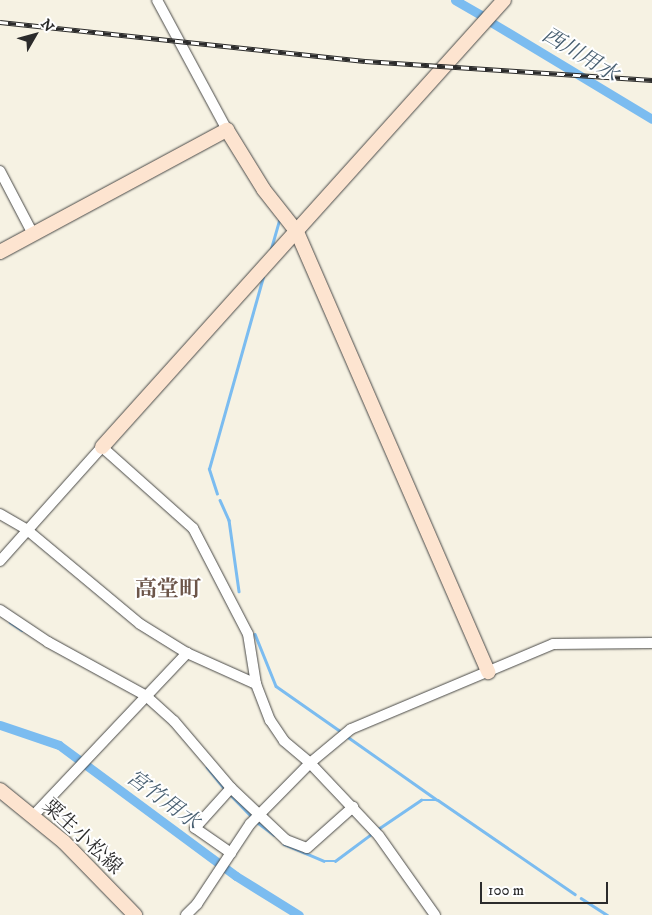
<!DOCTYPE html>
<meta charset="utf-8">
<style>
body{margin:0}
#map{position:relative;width:652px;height:915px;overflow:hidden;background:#f6f2e3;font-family:"IM FELL DW Pica","Noto Serif JP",serif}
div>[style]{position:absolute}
.stream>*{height:2.5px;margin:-1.25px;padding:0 1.25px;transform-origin:1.25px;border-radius:1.25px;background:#7bbcf0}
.canal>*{height:9px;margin:-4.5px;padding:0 4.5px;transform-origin:4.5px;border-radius:4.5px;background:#7bbcf0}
.roads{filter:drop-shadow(0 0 1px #494947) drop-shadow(0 0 1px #494947)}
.street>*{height:10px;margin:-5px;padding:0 5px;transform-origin:5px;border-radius:5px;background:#fff}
.secondary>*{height:14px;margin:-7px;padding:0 7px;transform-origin:7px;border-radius:7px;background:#fde4d0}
.rail>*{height:4.5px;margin-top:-2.25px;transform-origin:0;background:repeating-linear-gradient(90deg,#fff 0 8px,#2b2b2b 0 16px);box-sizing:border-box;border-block:1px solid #2b2b2b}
span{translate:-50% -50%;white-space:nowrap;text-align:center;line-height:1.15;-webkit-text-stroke:4px #fff;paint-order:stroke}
.street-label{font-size:20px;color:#2b2b2b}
.water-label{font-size:21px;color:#475e70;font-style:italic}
.quarter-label{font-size:22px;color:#6c5549;font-weight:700}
.north{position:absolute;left:10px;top:10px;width:50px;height:50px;-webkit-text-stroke:4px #fff;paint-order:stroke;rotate:52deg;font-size:14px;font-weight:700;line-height:20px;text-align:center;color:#2b2b2b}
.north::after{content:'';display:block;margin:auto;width:18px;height:22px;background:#2b2b2b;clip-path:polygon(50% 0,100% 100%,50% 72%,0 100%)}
.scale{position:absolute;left:480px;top:882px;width:128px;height:22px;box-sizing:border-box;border:2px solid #2b2b2b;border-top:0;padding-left:6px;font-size:15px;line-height:18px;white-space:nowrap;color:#2b2b2b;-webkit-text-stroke:4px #fff;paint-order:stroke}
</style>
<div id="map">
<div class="stream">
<div style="left:270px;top:252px;width:33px;rotate:-74deg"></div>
<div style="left:217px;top:494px;width:26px;rotate:-108deg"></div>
<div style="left:209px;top:469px;width:199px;rotate:-74.3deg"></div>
<div style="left:220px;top:500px;width:22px;rotate:66deg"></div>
<div style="left:229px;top:520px;width:72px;rotate:82deg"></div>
<div style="left:10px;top:622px;width:14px;rotate:34deg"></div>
<div style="left:255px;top:634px;width:56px;rotate:68deg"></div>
<div style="left:276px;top:686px;width:78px;rotate:35.1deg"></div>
<div style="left:348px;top:737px;width:108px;rotate:35.2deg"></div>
<div style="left:207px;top:767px;width:28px;rotate:51deg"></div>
<div style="left:230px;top:794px;width:30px;rotate:46deg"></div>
<div style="left:257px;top:822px;width:21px;rotate:37deg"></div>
<div style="left:378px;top:829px;width:52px;rotate:-34deg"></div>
<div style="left:421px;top:800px;width:17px"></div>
<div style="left:438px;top:800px;width:166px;rotate:34.5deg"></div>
<div style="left:284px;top:844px;width:43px;rotate:23deg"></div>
<div style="left:324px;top:861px;width:11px"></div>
<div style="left:335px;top:861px;width:44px;rotate:-36.6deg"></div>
<div style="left:581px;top:898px;width:31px;rotate:33deg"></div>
</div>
<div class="canal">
<div style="left:455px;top:0;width:34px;rotate:30deg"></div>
<div style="left:489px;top:21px;width:190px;rotate:31deg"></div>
<div style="left:0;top:725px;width:62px;rotate:18.7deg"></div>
<div style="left:59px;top:745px;width:220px;rotate:36.5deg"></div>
<div style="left:236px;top:876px;width:74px;rotate:31.8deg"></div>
</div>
<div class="roads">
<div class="street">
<div style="left:157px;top:0;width:148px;rotate:61.7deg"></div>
<div style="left:0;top:171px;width:71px;rotate:62.4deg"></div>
<div style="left:0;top:514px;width:30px;rotate:30deg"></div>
<div style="left:26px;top:529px;width:148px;rotate:39.8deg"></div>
<div style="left:140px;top:624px;width:55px;rotate:31.7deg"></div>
<div style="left:187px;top:653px;width:76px;rotate:24.2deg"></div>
<div style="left:0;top:561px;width:153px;rotate:-48.2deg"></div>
<div style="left:102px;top:447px;width:122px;rotate:41.7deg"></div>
<div style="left:193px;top:528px;width:119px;rotate:62.6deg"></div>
<div style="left:248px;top:634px;width:51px;rotate:80.9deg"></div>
<div style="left:256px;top:684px;width:39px;rotate:69deg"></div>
<div style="left:270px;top:720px;width:25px;rotate:56deg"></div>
<div style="left:284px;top:741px;width:34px;rotate:40deg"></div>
<div style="left:310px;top:763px;width:100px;rotate:46.6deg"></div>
<div style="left:379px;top:836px;width:97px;rotate:54.7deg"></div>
<div style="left:0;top:610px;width:58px;rotate:33.7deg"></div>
<div style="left:48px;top:642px;width:111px;rotate:28.7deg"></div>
<div style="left:145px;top:695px;width:39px;rotate:42deg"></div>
<div style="left:174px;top:721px;width:88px;rotate:49.6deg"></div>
<div style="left:231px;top:788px;width:76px;rotate:43.4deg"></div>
<div style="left:286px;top:840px;width:22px;rotate:21deg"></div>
<div style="left:307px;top:848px;width:62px;rotate:-41.7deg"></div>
<div style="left:231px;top:788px;width:54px;rotate:132deg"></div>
<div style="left:195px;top:828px;width:44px;rotate:34.8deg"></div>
<div style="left:32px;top:817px;width:226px;rotate:-46.6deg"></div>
<div style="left:186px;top:915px;width:16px;rotate:-45deg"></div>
<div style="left:197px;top:904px;width:96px;rotate:-56.5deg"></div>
<div style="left:250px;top:824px;width:86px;rotate:-45.5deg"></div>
<div style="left:310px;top:763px;width:53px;rotate:-39.7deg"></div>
<div style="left:351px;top:729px;width:219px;rotate:-22.8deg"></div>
<div style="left:553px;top:644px;width:99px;rotate:-0.6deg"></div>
</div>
<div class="secondary">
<div style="left:0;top:252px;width:258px;rotate:-28.3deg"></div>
<div style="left:227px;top:130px;width:70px;rotate:58.3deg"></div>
<div style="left:264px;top:190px;width:53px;rotate:51.8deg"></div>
<div style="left:297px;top:232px;width:480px;rotate:66.5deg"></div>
<div style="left:102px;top:447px;width:601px;rotate:-48.03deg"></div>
<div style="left:0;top:790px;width:82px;rotate:39.1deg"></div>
<div style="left:64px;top:842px;width:102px;rotate:45.8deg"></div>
</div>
</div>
<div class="rail">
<div style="left:0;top:22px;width:367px;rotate:6.1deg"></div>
<div style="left:365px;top:61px;width:288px;rotate:3.8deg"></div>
</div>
<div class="street-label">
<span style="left:82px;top:837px;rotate:43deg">粟生小松線</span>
</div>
<div class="water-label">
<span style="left:580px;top:55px;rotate:31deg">西川用水</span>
<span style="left:163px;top:800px;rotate:36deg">宮竹用水</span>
</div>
<div class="quarter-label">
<span style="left:168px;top:590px">高堂町</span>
</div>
<div class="north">N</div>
<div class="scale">100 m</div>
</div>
